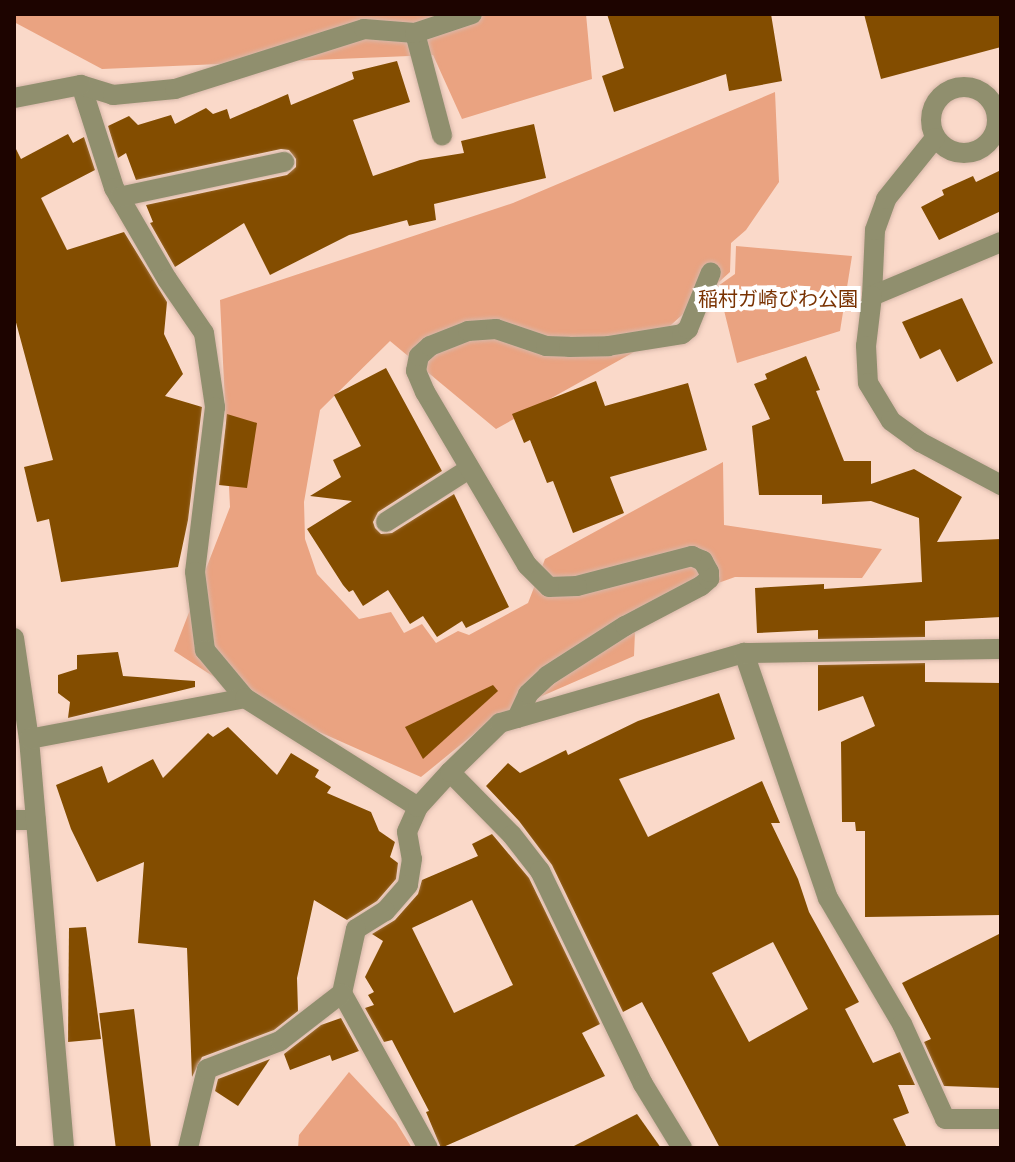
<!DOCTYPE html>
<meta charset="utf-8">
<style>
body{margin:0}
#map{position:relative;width:1015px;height:1162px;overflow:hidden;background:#fad9c9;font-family:"PT Sans","Noto Sans JP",sans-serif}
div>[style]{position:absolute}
.green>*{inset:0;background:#eaa381}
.building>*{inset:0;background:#834d00;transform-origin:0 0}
.roads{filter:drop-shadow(0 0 2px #d7b7a9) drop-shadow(0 0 2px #d7b7a9)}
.service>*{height:20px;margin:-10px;padding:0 10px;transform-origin:10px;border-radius:10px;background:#908f6e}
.service>.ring{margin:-10px;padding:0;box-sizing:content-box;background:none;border:20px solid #908f6e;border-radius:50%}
.minor>*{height:20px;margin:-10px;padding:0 10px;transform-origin:10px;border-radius:10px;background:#908f6e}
span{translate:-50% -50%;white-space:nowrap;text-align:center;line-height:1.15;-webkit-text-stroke:8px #fff;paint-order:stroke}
.park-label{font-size:20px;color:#793202}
.frame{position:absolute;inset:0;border:16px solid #1d0400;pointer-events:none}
</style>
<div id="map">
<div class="green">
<div style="clip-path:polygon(14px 14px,586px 14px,592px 79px,462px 119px,433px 55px,102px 69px,14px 22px)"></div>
<div style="clip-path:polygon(775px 92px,779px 182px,746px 230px,731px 243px,730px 272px,652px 342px,496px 429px,390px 341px,320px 410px,304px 502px,305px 539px,317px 574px,359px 619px,391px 612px,404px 633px,422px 624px,436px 643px,458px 631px,469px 635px,528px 603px,545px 559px,723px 462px,724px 525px,882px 549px,862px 578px,735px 577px,679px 597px,635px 631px,634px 656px,496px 716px,421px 777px,256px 704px,174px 651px,230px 507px,220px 300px,513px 203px)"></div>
<div style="clip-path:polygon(736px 246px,852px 256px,840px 331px,737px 363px,718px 286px,735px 274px)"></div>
<div style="clip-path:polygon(349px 1072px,396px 1122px,412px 1148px,298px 1148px,299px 1135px)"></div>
</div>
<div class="building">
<div style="clip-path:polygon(607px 14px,771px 14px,782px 81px,729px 91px,726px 74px,614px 112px,602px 76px,624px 68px)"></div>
<div style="clip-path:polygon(864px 14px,1001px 14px,1001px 47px,881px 79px)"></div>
<div style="clip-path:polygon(397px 61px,410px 102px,353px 120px,373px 176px,420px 160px,464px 153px,461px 141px,534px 124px,546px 178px,434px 204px,436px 220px,409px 226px,407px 220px,349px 235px,270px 275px,244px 223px,175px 267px,150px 223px,153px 222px,146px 205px,287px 175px,296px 167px,296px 159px,289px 150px,281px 149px,136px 180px,126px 153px,118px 158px,108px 126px,129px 116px,138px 125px,171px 115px,175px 124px,206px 108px,213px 114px,227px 109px,230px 119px,288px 94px,291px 105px,354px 79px,352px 72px)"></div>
<div style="clip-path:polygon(68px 134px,73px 143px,84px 137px,95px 170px,41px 198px,67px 250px,124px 232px,167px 302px,164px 334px,183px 374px,165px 396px,202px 407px,188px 520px,178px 567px,61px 582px,49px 519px,37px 522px,24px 467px,53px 460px,14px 315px,14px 145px,21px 159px)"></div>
<div style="clip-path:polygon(1001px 170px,1001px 211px,939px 240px,921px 207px,944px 195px,942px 190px,973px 176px,976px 182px)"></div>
<div style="clip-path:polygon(962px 298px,993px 363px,957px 382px,940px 349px,920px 359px,902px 322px)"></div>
<div style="clip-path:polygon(806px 356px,820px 390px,816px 391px,844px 461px,871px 461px,871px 484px,914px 469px,962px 497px,937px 542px,1001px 539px,1001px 617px,925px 621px,925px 637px,818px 639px,818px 630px,757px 633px,755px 588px,824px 584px,824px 589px,922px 582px,919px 518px,871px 501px,822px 504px,822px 495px,759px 495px,752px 426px,770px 419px,754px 384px,767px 379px,765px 374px)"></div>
<div style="clip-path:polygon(386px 368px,442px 471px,378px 512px,373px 522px,375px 528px,381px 534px,392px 533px,454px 494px,509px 607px,466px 628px,462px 621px,437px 637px,423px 616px,410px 624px,388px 590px,363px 606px,353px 590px,349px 592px,343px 585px,307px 529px,352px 501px,310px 496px,341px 477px,333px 460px,361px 446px,334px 395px)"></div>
<div style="clip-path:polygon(596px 381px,605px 406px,688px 383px,707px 450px,610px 477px,624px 513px,573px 533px,553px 481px,547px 483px,530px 440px,524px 443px,512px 414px)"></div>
<div style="clip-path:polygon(227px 414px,257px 423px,247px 488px,219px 485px)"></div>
<div style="clip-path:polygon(118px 652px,123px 676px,195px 681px,195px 687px,68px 718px,70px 702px,58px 693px,58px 675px,77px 669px,77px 655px)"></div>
<div style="clip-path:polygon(925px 663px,925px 682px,1001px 683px,1001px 915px,865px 917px,865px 831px,856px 831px,855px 822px,842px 822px,841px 742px,875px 726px,863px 696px,818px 711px,818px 665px)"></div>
<div style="clip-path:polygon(493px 685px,498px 691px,423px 759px,405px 727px)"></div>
<div style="clip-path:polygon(evenodd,719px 693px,735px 739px,619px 779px,648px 837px,762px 781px,780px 823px,771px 823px,798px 879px,809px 912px,859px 1002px,845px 1009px,873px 1063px,900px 1052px,915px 1085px,898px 1085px,909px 1113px,893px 1119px,907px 1148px,720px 1148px,642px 1002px,623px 1012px,552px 865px,519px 821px,486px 786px,508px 763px,520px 773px,566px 750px,568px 755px,638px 721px,719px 693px,773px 942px,808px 1009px,749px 1042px,712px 973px,773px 942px)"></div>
<div style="clip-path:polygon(228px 727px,277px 775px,291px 753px,319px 770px,315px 777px,331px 787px,327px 793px,371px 812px,379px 831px,395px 842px,390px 857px,398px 863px,396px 879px,377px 901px,347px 920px,314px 900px,297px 978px,298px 1011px,274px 1030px,202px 1057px,192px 1077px,187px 948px,138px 943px,144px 862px,97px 882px,71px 829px,56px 785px,102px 766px,108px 783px,153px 759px,163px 778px,208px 733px,213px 737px)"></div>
<div style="clip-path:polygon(evenodd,492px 834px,529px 878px,600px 1024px,582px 1033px,605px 1076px,441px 1148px,426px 1112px,429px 1111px,392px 1040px,384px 1042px,365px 1008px,374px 1005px,368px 995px,374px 992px,365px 977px,383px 941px,372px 934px,395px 920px,418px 894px,422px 880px,478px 856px,472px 844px,492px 834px,472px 900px,513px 985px,454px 1013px,412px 928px,472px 900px)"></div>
<div style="clip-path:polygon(86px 927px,101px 1039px,68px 1042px,69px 928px)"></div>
<div style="clip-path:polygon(1001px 933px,1001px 1088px,944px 1086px,924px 1042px,931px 1039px,902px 983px)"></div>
<div style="left:134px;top:1009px;width:140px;height:35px;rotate:83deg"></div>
<div style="clip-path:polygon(341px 1018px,359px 1051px,332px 1061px,330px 1055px,290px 1070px,284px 1054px,321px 1025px)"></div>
<div style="clip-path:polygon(270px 1059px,238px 1106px,215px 1091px,218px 1079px)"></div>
<div style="clip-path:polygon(637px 1114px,661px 1148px,570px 1148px)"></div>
</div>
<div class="roads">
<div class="service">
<div style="left:415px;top:33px;width:106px;rotate:75.2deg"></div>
<div style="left:81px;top:85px;width:108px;rotate:72.2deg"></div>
<div style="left:114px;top:188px;width:105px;rotate:59.8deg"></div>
<div style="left:167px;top:279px;width:65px;rotate:55.6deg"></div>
<div style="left:204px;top:333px;width:75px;rotate:81.5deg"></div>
<div style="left:215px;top:407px;width:166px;rotate:96.9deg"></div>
<div style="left:195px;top:572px;width:79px;rotate:82.7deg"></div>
<div style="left:205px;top:650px;width:62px;rotate:50.2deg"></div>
<div style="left:81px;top:85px;width:34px;rotate:17deg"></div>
<div style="left:113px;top:95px;width:62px;rotate:-5.5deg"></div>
<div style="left:175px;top:89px;width:198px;rotate:-17.6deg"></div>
<div style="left:364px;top:29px;width:51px;rotate:4.5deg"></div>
<div style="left:415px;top:33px;width:60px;rotate:-18.4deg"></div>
<div class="ring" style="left:931px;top:87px;width:46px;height:46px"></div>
<div style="left:119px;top:197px;width:169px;rotate:-12deg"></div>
<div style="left:872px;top:296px;width:66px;rotate:-87.4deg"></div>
<div style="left:875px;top:230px;width:33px;rotate:-70deg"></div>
<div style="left:886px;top:199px;width:78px;rotate:-51.2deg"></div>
<div style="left:386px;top:522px;width:98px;rotate:-32.6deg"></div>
<div style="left:517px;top:718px;width:26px;rotate:-65deg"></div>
<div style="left:528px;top:694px;width:26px;rotate:-43deg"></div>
<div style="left:547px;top:676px;width:93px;rotate:-32.7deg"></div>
<div style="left:625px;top:626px;width:86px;rotate:-27.8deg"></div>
<div style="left:701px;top:586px;width:11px;rotate:-41deg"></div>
<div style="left:709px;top:579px;width:7px;rotate:-90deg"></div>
<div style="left:709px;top:572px;width:13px;rotate:-119deg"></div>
<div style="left:703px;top:561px;width:12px;rotate:-156deg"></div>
<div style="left:692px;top:556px;width:119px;rotate:165.4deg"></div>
<div style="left:577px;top:586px;width:28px;rotate:178deg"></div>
<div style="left:549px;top:587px;width:31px;rotate:-135deg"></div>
<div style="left:527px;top:565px;width:201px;rotate:-120.5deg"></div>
<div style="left:425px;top:392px;width:23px;rotate:-113deg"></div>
<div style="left:416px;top:371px;width:15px;rotate:-79deg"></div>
<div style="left:419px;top:356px;width:15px;rotate:-42deg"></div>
<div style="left:430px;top:346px;width:41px;rotate:-21.5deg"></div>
<div style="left:468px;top:331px;width:28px;rotate:-4deg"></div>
<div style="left:496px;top:329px;width:53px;rotate:18.8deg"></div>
<div style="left:546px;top:346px;width:23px;rotate:2deg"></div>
<div style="left:569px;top:347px;width:39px;rotate:-1deg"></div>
<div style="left:608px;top:346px;width:75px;rotate:-9.2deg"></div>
<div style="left:682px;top:334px;width:8px;rotate:-40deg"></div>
<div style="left:688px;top:329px;width:61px;rotate:-68deg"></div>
<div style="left:418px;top:807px;width:27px;rotate:114deg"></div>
<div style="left:407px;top:832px;width:27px;rotate:80deg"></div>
<div style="left:412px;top:859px;width:26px;rotate:99deg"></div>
<div style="left:408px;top:885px;width:35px;rotate:131deg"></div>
<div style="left:385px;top:911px;width:34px;rotate:148deg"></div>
<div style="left:356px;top:929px;width:66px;rotate:102.3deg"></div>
<div style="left:342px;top:993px;width:177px;rotate:61deg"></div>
<div style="left:14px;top:820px;width:22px"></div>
<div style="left:188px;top:1148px;width:81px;rotate:-76.5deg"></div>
<div style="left:207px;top:1069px;width:78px;rotate:-21deg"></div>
<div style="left:280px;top:1041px;width:78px;rotate:-37.7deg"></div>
</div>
<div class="minor">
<div style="left:14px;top:98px;width:68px;rotate:-11deg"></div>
<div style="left:1001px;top:242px;width:140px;rotate:157.3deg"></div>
<div style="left:872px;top:296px;width:50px;rotate:96.8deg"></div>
<div style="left:866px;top:346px;width:37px;rotate:87deg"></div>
<div style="left:868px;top:383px;width:44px;rotate:58.8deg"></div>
<div style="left:891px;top:421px;width:36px;rotate:36deg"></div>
<div style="left:920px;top:442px;width:92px;rotate:28deg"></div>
<div style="left:14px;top:638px;width:102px;rotate:81.6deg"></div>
<div style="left:29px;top:739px;width:410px;rotate:85.1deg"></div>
<div style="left:744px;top:653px;width:259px;rotate:71.1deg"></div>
<div style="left:828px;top:898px;width:146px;rotate:59.6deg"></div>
<div style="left:902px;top:1024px;width:104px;rotate:65.6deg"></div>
<div style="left:945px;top:1119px;width:56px"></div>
<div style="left:29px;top:739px;width:220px;rotate:-10.7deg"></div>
<div style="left:245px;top:698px;width:204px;rotate:32.2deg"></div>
<div style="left:418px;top:807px;width:47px;rotate:-47.6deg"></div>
<div style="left:450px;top:772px;width:88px;rotate:45.5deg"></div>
<div style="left:512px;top:835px;width:46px;rotate:52.1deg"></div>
<div style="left:540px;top:871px;width:237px;rotate:64.2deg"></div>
<div style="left:643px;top:1084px;width:75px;rotate:58.6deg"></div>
<div style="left:450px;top:772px;width:70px;rotate:-44.4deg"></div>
<div style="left:500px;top:723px;width:254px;rotate:-16deg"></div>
<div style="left:744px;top:653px;width:257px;rotate:-0.9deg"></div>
</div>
</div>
<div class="park-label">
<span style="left:778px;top:299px">稲村ガ崎びわ公園</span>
</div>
<div class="frame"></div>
</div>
